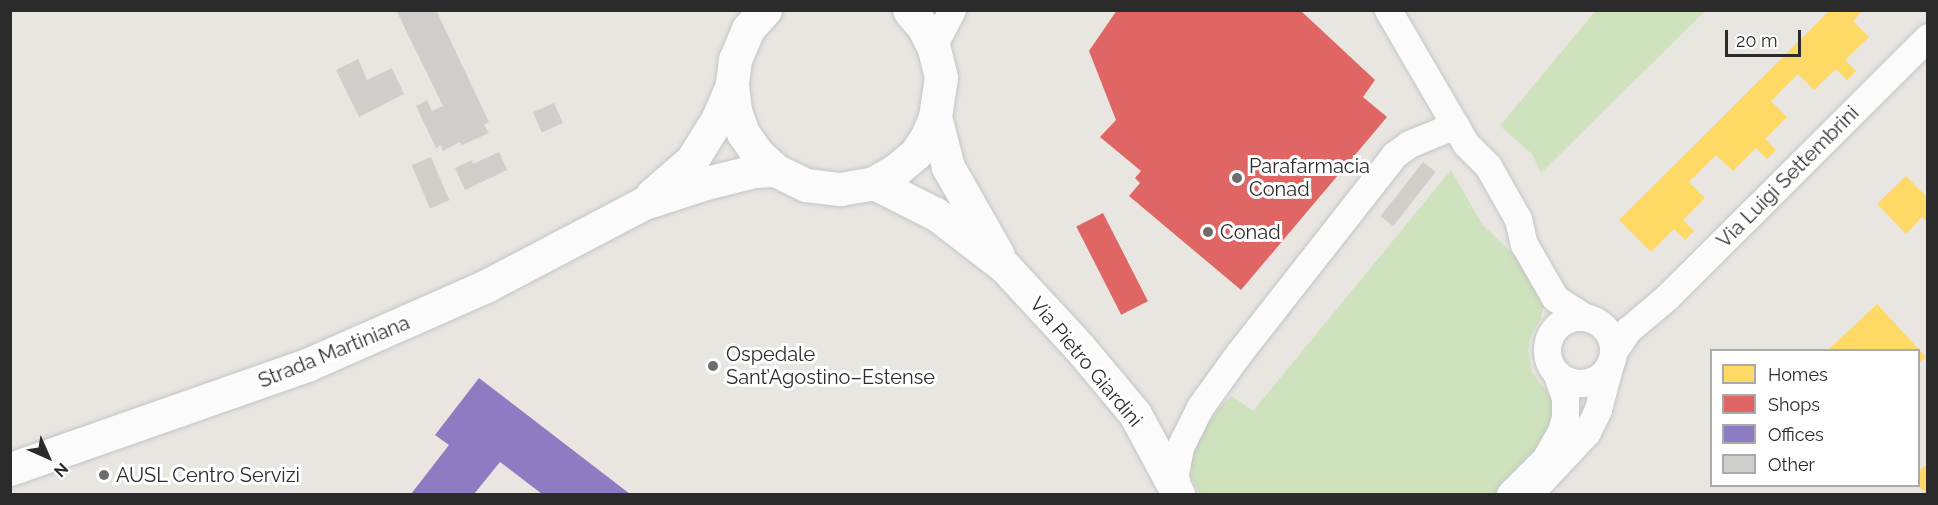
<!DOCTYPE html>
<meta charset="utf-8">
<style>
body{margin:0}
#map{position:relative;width:1938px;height:505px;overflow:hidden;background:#e9e6e2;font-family:Raleway,sans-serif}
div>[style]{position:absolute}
.green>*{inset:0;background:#cde2bd}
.homes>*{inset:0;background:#ffd966}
.shops>*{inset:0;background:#e06666;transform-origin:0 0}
.offices>*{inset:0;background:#8e7cc3}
.building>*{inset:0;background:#d0cecb;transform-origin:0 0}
.roads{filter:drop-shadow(0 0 2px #c5c4c4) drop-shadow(0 0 2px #c5c4c4)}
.minor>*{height:27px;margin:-13.5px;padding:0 13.5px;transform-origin:13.5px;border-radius:13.5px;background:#fcfbfb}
.minor>.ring{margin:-13.5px;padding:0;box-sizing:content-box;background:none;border:27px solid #fcfbfb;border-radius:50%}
.tertiary>*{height:33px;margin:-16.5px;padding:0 16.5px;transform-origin:16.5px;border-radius:16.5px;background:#fcfbfb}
.secondary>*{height:33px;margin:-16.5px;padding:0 16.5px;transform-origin:16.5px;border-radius:16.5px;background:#fcfbfb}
.dots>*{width:16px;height:16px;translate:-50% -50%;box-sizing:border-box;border:3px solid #fff;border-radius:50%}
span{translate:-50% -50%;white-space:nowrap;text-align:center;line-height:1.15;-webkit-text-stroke:6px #fff;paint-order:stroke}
.poi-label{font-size:20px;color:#2b2b2b}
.left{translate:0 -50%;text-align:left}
.street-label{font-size:20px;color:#2b2b2b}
.frame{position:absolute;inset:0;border:12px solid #2b2b2b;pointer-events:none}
.legend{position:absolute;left:1710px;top:349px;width:210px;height:138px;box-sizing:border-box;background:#fff;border:2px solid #aaa;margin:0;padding:8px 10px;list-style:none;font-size:18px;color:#2b2b2b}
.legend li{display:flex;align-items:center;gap:12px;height:30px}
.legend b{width:30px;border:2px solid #aaa}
.north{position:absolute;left:18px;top:427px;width:60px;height:60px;-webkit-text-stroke:4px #fff;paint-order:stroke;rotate:135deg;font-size:16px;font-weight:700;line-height:24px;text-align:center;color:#2b2b2b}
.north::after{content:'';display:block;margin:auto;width:21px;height:27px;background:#2b2b2b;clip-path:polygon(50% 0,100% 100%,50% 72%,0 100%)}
.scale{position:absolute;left:1725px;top:30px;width:76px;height:27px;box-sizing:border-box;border:3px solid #2b2b2b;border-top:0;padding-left:8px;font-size:18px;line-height:21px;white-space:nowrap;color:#2b2b2b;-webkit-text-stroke:4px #fff;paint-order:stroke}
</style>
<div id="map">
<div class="green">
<div style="clip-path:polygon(1596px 10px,1705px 11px,1541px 173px,1532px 154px,1500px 126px)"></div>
<div style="clip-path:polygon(1451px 170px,1482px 224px,1517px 258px,1543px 306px,1541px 319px,1531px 335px,1528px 351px,1532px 372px,1555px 403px,1550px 433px,1499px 494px,1200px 494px,1191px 478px,1192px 454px,1198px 436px,1222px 405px,1232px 396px,1253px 411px)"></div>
</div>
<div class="homes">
<div style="clip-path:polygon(1830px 10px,1863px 10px,1853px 21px,1869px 37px,1845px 60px,1856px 71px,1847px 80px,1836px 69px,1814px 90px,1798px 74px,1771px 101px,1787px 117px,1765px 139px,1776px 150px,1767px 159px,1756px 148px,1733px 171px,1716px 155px,1689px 182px,1705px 198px,1683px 220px,1694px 231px,1685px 240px,1674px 229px,1651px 252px,1619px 220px)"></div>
<div style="clip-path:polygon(1906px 176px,1928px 198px,1928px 223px,1922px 217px,1906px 234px,1877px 204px)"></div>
<div style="clip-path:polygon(1877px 304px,1926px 357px,1918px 364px,1918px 350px,1828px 350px)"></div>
<div style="clip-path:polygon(1928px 463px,1928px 494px,1927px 494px,1918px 486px,1918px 471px)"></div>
</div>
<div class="shops">
<div style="clip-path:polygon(1117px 10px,1300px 10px,1375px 80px,1363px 97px,1387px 117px,1241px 290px,1129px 196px,1140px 183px,1135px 178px,1141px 171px,1100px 137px,1116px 120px,1089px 51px)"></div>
<div style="left:1103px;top:213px;width:99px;height:30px;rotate:63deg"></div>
</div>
<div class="offices">
<div style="clip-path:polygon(479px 378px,630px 494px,542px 494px,500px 462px,474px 494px,411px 494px,449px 445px,435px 435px)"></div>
</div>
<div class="building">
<div style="clip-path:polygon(396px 10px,436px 10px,489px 122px,484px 125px,489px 133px,462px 145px,460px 142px,443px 151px,441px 145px,436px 148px,416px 106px,427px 100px,432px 111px,443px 106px)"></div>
<div style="clip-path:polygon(358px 59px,367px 80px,392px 68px,404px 94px,359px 117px,336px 70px)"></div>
<div style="left:554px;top:103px;width:22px;height:23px;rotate:66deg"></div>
<div style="clip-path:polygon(499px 152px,507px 170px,465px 190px,455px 168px,472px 160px,473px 164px)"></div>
<div style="left:431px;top:157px;width:47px;height:21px;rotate:67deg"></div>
<div style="left:1423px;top:162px;width:16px;height:69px;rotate:38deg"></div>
</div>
<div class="roads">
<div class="minor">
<div style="left:1388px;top:10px;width:155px;rotate:59.8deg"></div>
<div style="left:1466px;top:144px;width:31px;rotate:45deg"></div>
<div style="left:1488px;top:166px;width:61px;rotate:60.5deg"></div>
<div style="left:1518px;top:219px;width:26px;rotate:77deg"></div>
<div style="left:1524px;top:244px;width:62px;rotate:60.1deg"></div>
<div style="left:1555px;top:298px;width:35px;rotate:33deg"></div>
<div style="left:933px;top:46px;width:41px;rotate:-62.2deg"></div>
<div class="ring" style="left:1547px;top:317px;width:39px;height:39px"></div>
<div style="left:1613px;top:352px;width:27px;rotate:-56deg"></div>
<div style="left:1628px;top:330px;width:51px;rotate:-40.2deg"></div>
<div style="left:1667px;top:297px;width:368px;rotate:-44.9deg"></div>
<div style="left:1178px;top:493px;width:20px;rotate:-99deg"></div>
<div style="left:1175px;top:473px;width:26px;rotate:-79deg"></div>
<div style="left:1180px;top:447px;width:45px;rotate:-63.4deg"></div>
<div style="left:1200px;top:407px;width:67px;rotate:-54.2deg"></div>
<div style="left:1239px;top:353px;width:251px;rotate:-51.9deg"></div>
<div style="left:1394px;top:155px;width:19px;rotate:-36deg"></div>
<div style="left:1409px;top:144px;width:50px;rotate:-22.4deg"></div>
<div style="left:1510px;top:494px;width:49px;rotate:-45deg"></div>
<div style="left:1545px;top:459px;width:32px;rotate:-60deg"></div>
<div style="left:1561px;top:431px;width:15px;rotate:-74deg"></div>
<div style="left:1565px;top:417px;width:19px;rotate:-90deg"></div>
<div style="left:1565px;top:398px;width:24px;rotate:-109deg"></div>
<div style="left:1529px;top:494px;width:85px;rotate:-46.9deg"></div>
<div style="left:1587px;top:432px;width:25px;rotate:-64deg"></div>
<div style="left:1598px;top:409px;width:47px;rotate:-75.1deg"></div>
</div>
<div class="tertiary">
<div style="left:652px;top:195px;width:53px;rotate:-41.2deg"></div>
<div style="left:692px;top:160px;width:49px;rotate:-58.2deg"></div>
<div style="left:718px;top:118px;width:36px;rotate:-67deg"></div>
<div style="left:10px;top:469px;width:315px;rotate:-19.3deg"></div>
<div style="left:307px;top:365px;width:196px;rotate:-23.8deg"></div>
<div style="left:486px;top:286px;width:178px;rotate:-27.7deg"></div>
<div style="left:644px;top:203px;width:65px;rotate:-17.9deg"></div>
<div style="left:706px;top:183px;width:50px;rotate:-13.8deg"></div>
<div style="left:755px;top:171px;width:20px;rotate:-3deg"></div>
</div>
<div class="secondary">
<div style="left:765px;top:10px;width:25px;rotate:132deg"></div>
<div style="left:748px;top:29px;width:33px;rotate:113deg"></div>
<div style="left:735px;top:59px;width:26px;rotate:97deg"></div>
<div style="left:732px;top:85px;width:26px;rotate:83deg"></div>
<div style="left:735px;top:111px;width:23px;rotate:70deg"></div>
<div style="left:743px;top:133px;width:24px;rotate:55deg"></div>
<div style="left:757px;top:153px;width:25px;rotate:43deg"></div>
<div style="left:775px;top:170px;width:34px;rotate:26deg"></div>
<div style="left:806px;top:185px;width:34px;rotate:7deg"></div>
<div style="left:840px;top:189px;width:35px;rotate:-10deg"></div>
<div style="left:874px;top:183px;width:26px;rotate:-31deg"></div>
<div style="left:896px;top:170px;width:26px;rotate:-40deg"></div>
<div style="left:916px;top:153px;width:20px;rotate:-57deg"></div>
<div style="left:927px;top:136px;width:21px;rotate:-67deg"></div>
<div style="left:935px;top:117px;width:40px;rotate:-81.5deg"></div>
<div style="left:941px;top:77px;width:32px;rotate:-104deg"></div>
<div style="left:933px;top:46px;width:20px;rotate:-117deg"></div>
<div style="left:924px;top:28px;width:23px;rotate:-130deg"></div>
<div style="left:935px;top:117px;width:52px;rotate:75.4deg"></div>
<div style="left:948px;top:167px;width:101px;rotate:60.4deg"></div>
<div style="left:874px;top:183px;width:69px;rotate:26.6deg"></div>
<div style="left:936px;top:214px;width:87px;rotate:37.5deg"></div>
<div style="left:1005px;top:267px;width:109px;rotate:47.2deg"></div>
<div style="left:1079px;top:347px;width:87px;rotate:50.1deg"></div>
<div style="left:1135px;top:414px;width:91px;rotate:61.7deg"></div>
</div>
</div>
<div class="dots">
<div style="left:1237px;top:178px;background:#6e6c6b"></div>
<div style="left:1208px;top:232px;background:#6e6c6b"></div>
<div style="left:713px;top:366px;background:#6e6c6b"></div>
<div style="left:104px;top:475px;background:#6e6c6b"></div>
</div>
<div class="poi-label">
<span class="left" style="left:1249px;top:178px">Parafarmacia<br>Conad</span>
<span class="left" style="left:1220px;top:232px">Conad</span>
<span class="left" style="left:726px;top:366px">Ospedale<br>Sant’Agostino–Estense</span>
<span class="left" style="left:116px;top:475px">AUSL Centro Servizi</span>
</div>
<div class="street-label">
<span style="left:1788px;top:177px;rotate:-45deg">Via Luigi Settembrini</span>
<span style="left:334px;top:352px;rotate:-22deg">Strada Martiniana</span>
<span style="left:1086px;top:362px;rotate:50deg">Via Pietro Giardini</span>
</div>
<div class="frame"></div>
<ul class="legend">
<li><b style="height:16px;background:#ffd966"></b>Homes</li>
<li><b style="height:16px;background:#e06666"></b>Shops</li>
<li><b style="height:16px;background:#8e7cc3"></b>Offices</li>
<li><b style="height:16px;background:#d0cecb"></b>Other</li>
</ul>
<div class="north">N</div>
<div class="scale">20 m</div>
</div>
